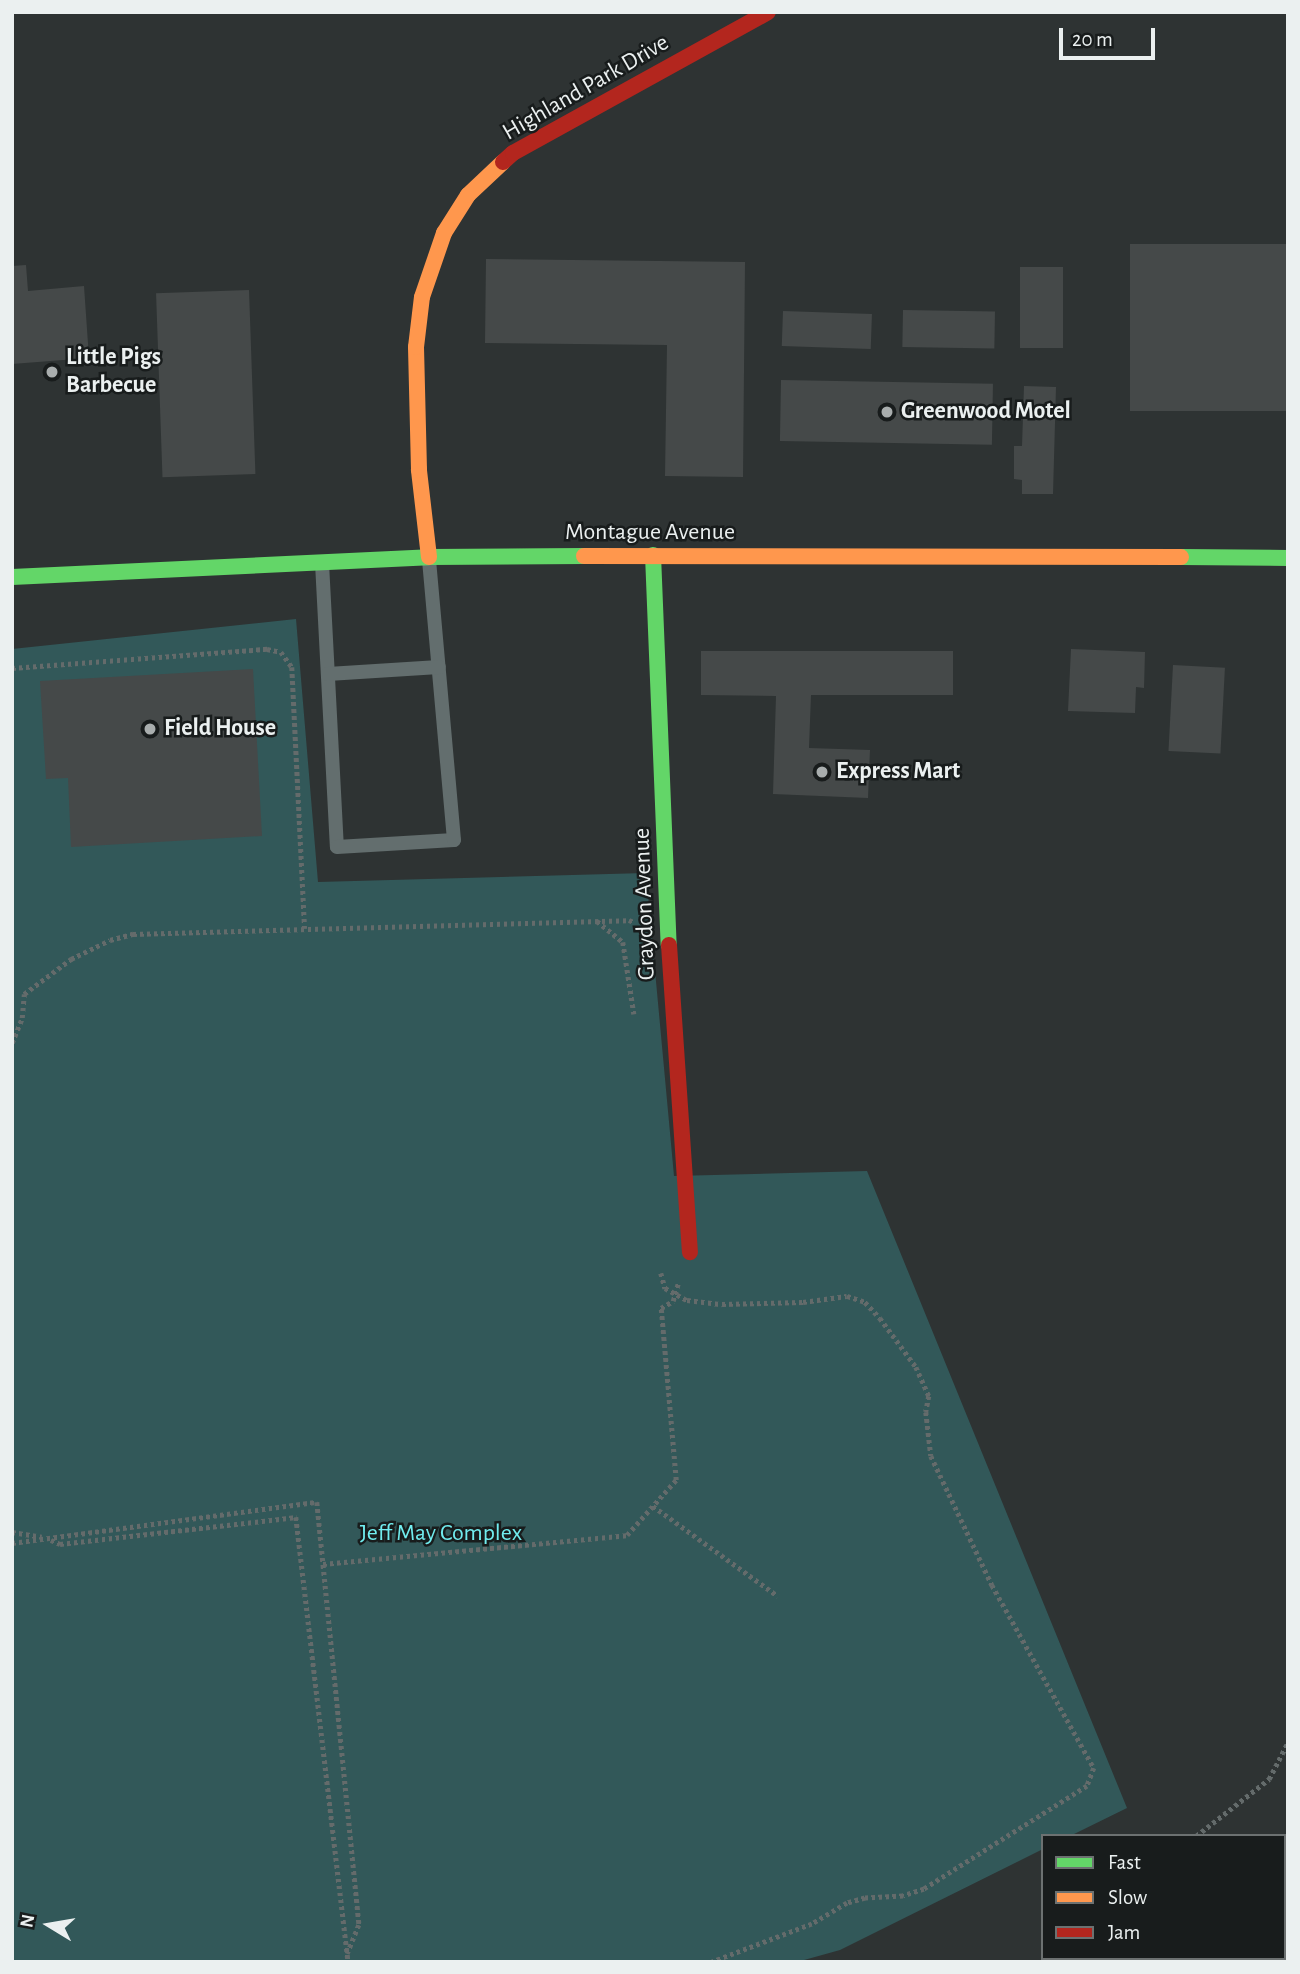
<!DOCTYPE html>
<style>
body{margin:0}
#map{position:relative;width:1300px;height:1974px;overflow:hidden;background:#2e3333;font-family:"Alegreya Sans",sans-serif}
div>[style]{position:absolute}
.green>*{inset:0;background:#325859}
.building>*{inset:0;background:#454949;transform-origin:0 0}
.path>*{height:4.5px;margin-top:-2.25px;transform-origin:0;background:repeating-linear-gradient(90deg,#646b6b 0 3.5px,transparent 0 7px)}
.lane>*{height:14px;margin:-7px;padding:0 7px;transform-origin:7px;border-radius:7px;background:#636e6e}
.fast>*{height:16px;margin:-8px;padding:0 8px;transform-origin:8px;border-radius:8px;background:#63d668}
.slow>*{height:16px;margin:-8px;padding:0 8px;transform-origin:8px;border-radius:8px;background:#ff974d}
.jam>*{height:16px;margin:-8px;padding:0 8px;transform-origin:8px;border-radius:8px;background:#b3261e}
.dots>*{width:19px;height:19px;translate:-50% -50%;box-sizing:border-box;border:4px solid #181c1c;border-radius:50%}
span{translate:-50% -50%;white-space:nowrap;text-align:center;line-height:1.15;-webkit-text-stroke:5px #181c1c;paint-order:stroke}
.street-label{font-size:24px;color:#ebf0f0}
.poi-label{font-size:24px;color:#ebf0f0;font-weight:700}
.left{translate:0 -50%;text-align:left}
.park-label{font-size:24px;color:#71edef}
.frame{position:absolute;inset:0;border:14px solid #ebf0f0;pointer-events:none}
.legend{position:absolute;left:1041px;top:1834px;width:245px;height:126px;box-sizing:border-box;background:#181c1c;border:2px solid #6c7171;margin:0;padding:9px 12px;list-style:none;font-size:21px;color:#ebf0f0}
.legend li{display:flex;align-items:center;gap:14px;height:35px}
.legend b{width:35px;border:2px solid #6c7171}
.north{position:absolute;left:14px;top:1890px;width:70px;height:70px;-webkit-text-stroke:5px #181c1c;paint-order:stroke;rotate:281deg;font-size:19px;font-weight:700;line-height:28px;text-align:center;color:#ebf0f0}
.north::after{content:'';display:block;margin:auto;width:24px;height:32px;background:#ebf0f0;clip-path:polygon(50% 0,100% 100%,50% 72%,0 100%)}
.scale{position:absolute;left:1059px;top:28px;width:96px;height:32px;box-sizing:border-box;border:4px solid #ebf0f0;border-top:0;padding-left:9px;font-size:21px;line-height:24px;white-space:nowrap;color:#ebf0f0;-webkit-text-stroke:5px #181c1c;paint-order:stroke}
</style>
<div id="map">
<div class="green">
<div style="clip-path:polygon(296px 619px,318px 882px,646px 873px,674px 1176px,867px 1171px,1127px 1808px,1070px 1836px,1043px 1836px,1043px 1849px,840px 1950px,797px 1962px,12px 1962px,12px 649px)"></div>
</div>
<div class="building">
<div style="left:1130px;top:244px;width:157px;height:167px"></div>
<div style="clip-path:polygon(486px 259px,745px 262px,743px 477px,665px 476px,667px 345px,485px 343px)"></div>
<div style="clip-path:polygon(26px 265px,28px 291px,84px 286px,89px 358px,12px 364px,12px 266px)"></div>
<div style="left:1020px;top:267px;width:43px;height:81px"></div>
<div style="left:249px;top:290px;width:184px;height:93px;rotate:88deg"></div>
<div style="left:903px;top:310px;width:92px;height:37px;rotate:1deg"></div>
<div style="left:783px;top:311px;width:89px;height:35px;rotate:2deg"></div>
<div style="left:781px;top:380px;width:212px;height:61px;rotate:1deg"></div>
<div style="clip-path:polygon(1024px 386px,1056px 387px,1053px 494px,1022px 494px,1022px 480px,1014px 479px,1014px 446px,1022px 446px)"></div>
<div style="clip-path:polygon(1071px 649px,1145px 652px,1144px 688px,1136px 687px,1135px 713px,1068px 711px)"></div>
<div style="clip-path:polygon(701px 651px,953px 651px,953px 695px,811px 695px,809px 748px,870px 750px,868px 798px,773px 794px,776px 696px,701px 695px)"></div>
<div style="left:1173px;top:665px;width:52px;height:86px;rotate:3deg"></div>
<div style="clip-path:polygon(253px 669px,262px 836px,71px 847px,68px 778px,46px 779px,40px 681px)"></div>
</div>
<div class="path">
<div style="left:12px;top:668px;width:256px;rotate:-4.3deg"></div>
<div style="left:267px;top:649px;width:14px;rotate:12deg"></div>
<div style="left:281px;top:652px;width:19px;rotate:54deg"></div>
<div style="left:292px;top:667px;width:262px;rotate:87.2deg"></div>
<div style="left:597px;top:921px;width:33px;rotate:39deg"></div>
<div style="left:623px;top:942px;width:73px;rotate:81.3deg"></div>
<div style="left:12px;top:1043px;width:27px;rotate:-68deg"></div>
<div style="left:22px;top:1018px;width:24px;rotate:-85deg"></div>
<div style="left:24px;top:994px;width:59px;rotate:-36.7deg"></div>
<div style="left:71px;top:959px;width:43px;rotate:-26deg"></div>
<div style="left:110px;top:940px;width:24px;rotate:-15deg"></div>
<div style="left:133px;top:934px;width:496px;rotate:-1.6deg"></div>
<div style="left:629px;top:920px;width:5px;rotate:22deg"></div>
<div style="left:661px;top:1273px;width:16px;rotate:75deg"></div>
<div style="left:665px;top:1288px;width:25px;rotate:29deg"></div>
<div style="left:687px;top:1300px;width:35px;rotate:7deg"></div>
<div style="left:722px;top:1304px;width:81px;rotate:-1.4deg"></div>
<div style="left:803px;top:1302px;width:44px;rotate:-7.8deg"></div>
<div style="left:847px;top:1296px;width:19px;rotate:18deg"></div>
<div style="left:865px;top:1302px;width:22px;rotate:47deg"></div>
<div style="left:880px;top:1318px;width:61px;rotate:53.7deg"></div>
<div style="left:916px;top:1367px;width:32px;rotate:66deg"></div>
<div style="left:929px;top:1396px;width:16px;rotate:101deg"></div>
<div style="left:926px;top:1412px;width:44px;rotate:83.5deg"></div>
<div style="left:931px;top:1456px;width:143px;rotate:64.7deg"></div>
<div style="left:992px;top:1585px;width:210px;rotate:60.9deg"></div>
<div style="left:1094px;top:1768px;width:19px;rotate:111deg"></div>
<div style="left:1087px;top:1786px;width:193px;rotate:147.7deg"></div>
<div style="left:924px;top:1889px;width:22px;rotate:162deg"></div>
<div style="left:903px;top:1896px;width:38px;rotate:177deg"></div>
<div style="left:865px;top:1898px;width:19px;rotate:164deg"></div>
<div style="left:847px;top:1903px;width:41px;rotate:149deg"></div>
<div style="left:812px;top:1924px;width:107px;rotate:159.2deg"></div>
<div style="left:653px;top:1506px;width:154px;rotate:35.8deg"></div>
<div style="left:12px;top:1532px;width:30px;rotate:9deg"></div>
<div style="left:51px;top:1540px;width:10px;rotate:24deg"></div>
<div style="left:60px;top:1544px;width:238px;rotate:-6.5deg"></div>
<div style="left:296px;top:1517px;width:448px;rotate:83.3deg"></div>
<div style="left:12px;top:1543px;width:308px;rotate:-7.7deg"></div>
<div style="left:317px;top:1502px;width:425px;rotate:84.3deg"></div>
<div style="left:359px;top:1925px;width:31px;rotate:112deg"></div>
<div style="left:323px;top:1564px;width:305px;rotate:-5.4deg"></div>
<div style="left:627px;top:1535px;width:74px;rotate:-48.3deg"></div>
<div style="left:676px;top:1480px;width:173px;rotate:-95deg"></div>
<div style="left:661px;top:1308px;width:14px;rotate:-30deg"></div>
<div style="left:673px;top:1301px;width:18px;rotate:-74deg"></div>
<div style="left:1196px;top:1836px;width:93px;rotate:-38deg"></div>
<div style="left:1269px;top:1779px;width:42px;rotate:-62.8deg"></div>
<div style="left:1284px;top:1861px;width:4px;rotate:-27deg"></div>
<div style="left:1087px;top:1962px;width:8px;rotate:-30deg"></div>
</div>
<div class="lane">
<div style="left:322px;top:563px;width:284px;rotate:87deg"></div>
<div style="left:337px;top:847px;width:117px;rotate:-3.4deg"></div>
<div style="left:454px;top:840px;width:282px;rotate:-95.1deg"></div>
<div style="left:328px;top:674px;width:111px;rotate:-3.6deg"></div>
</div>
<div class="fast">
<div style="left:653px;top:555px;width:390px;rotate:87.7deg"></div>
<div style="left:1181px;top:557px;width:107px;rotate:0.5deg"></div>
<div style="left:12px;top:577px;width:417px;rotate:-2.7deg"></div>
<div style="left:429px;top:557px;width:155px;rotate:-0.4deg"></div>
</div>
<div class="slow">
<div style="left:584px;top:556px;width:597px;rotate:0.1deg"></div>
<div style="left:429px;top:557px;width:88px;rotate:-96.6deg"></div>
<div style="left:419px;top:470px;width:123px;rotate:-91.4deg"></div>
<div style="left:416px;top:347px;width:50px;rotate:-83.2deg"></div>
<div style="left:422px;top:297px;width:68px;rotate:-71deg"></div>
<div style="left:444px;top:233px;width:45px;rotate:-57.7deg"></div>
<div style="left:468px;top:195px;width:48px;rotate:-43.3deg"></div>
</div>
<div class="jam">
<div style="left:503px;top:162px;width:13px;rotate:-42deg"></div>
<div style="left:513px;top:153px;width:291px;rotate:-28.9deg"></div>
<div style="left:669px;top:945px;width:308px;rotate:86.1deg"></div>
</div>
<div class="dots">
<div style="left:52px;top:372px;background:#a9aeae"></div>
<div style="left:887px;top:412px;background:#a9aeae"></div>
<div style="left:150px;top:729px;background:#a9aeae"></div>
<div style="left:822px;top:772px;background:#a9aeae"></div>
</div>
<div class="street-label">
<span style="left:586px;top:88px;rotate:-30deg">Highland Park Drive</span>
<span style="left:650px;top:533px">Montague Avenue</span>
<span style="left:645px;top:904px;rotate:-92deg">Graydon Avenue</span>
</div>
<div class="poi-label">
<span class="left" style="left:66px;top:372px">Little Pigs<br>Barbecue</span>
<span class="left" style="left:901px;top:412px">Greenwood Motel</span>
<span class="left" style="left:164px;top:729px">Field House</span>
<span class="left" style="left:836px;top:772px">Express Mart</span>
</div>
<div class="park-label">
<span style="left:441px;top:1534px">Jeff May Complex</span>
</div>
<div class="frame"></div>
<ul class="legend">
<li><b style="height:9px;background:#63d668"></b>Fast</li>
<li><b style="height:9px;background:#ff974d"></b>Slow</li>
<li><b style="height:9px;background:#b3261e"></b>Jam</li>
</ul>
<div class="north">N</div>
<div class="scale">20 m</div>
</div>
